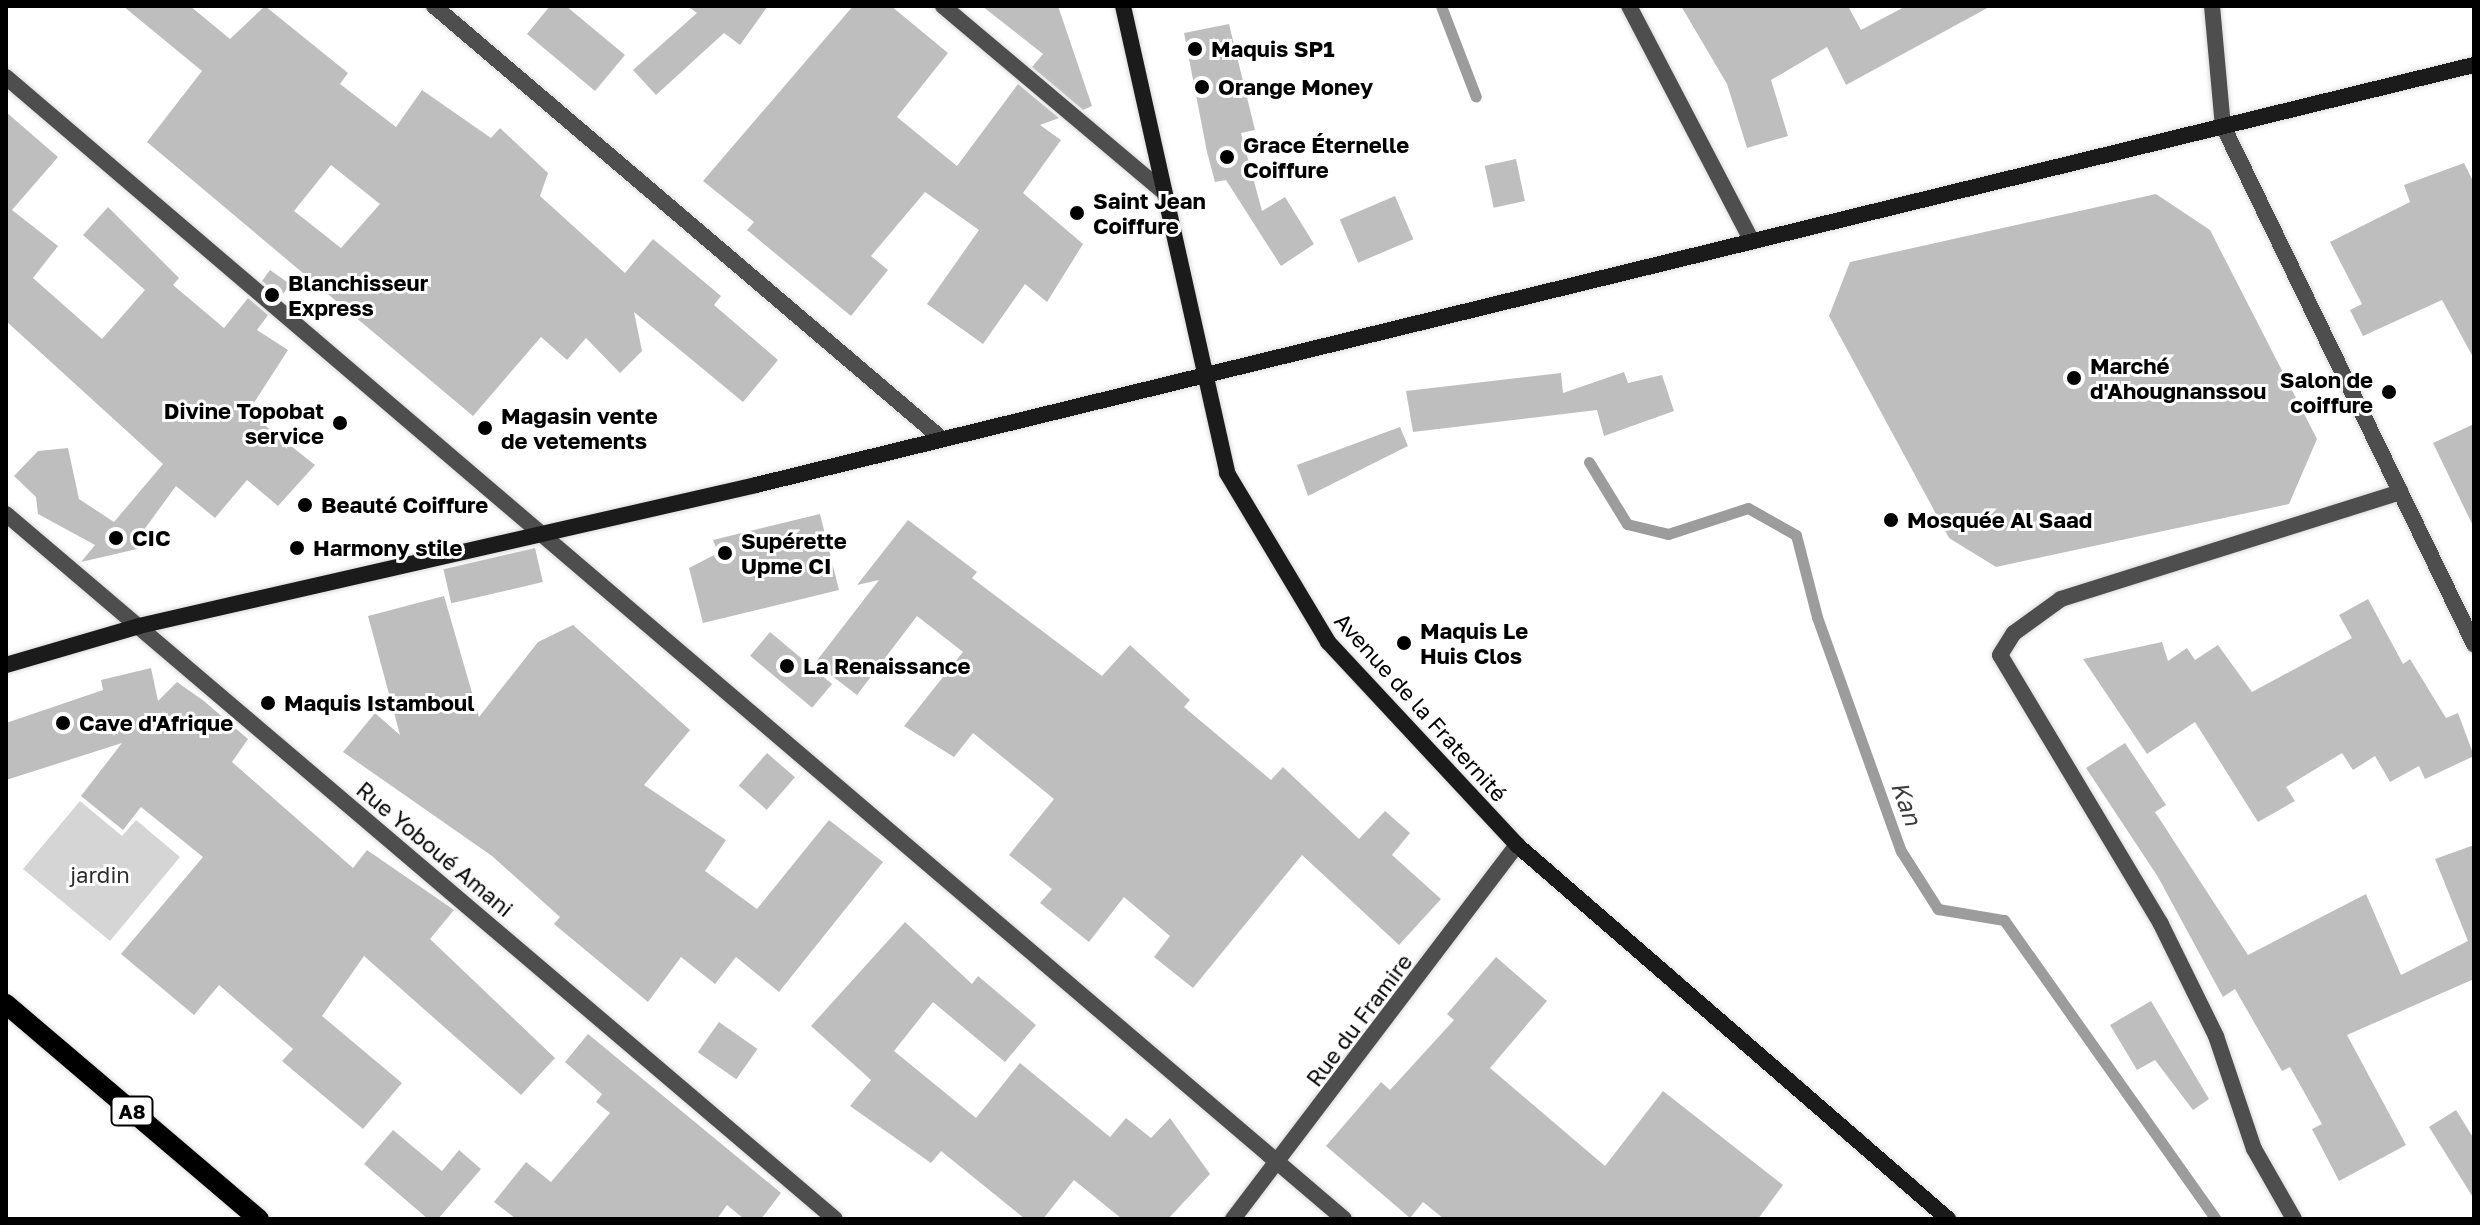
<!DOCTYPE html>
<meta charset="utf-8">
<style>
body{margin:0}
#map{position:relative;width:2480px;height:1225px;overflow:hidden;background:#fff;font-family:"Golos Text",sans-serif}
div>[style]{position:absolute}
.green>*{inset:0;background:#d5d5d5}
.stream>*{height:11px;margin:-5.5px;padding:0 5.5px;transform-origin:5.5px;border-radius:5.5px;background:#9c9c9c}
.building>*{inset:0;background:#bebebe;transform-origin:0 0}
.roads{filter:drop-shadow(0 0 2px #dbdbdb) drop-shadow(0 0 2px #dbdbdb)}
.street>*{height:16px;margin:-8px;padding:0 8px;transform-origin:8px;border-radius:8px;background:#4e4e4e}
.secondary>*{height:16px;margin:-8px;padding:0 8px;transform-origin:8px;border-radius:8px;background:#1b1b1b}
.primary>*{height:20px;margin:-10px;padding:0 10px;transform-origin:10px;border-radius:10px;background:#000}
.dots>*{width:22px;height:22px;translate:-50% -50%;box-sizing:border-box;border:4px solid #fff;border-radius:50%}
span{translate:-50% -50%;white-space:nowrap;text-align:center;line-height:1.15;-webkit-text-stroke:6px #fff;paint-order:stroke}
.shield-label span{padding:2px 6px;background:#fff;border:2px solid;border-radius:6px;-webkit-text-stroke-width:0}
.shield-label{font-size:20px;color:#000;font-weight:700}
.poi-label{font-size:22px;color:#000;font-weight:700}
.left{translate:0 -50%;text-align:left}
.right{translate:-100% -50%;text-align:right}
.street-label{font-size:22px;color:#000}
.park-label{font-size:22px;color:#2c2c2c}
.water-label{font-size:24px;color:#3d3d3d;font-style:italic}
.frame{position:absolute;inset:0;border:8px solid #000;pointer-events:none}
</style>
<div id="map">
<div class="green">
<div style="clip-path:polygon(80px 801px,122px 836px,136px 820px,180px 857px,110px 941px,23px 869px)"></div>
</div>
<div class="stream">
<div style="left:1441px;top:6px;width:97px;rotate:69deg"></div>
<div style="left:1589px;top:462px;width:73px;rotate:58.5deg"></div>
<div style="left:1627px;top:524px;width:42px;rotate:13.7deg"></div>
<div style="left:1668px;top:534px;width:84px;rotate:-18deg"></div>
<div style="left:1748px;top:508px;width:55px;rotate:29.4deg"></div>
<div style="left:1796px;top:535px;width:85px;rotate:75.6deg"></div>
<div style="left:1817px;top:617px;width:249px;rotate:70.3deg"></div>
<div style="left:1901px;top:851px;width:69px;rotate:57.5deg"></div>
<div style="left:1938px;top:909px;width:67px;rotate:9.5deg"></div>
<div style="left:2004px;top:920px;width:367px;rotate:54.7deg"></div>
</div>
<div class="building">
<div style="clip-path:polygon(evenodd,123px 6px,190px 6px,230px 39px,265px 6px,348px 73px,340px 84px,396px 127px,422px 90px,491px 138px,500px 128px,548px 173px,540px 196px,625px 273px,653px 239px,721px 296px,714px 305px,778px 360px,743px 402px,634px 312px,642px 351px,620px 373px,586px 338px,567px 360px,541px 337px,473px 416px,147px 142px,202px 71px,123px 6px,331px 165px,380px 204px,341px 248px,294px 211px,331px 165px)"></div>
<div style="clip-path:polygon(550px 6px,566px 6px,625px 55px,595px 91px,527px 34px)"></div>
<div style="clip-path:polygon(687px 6px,768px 6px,740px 45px,724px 33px,656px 95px,633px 70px,697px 13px)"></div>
<div style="clip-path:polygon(853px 6px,891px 6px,948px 53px,897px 117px,957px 166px,1018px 84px,1059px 118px,1040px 125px,1061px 140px,1023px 193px,1083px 244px,1047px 302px,1025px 284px,983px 344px,927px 304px,979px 230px,925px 192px,871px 256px,888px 270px,851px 316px,747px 230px,754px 222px,703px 181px)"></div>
<div style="clip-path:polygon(982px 6px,1058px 6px,1092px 106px,1083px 110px,1032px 67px,1043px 54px)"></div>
<div style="clip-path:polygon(1681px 6px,1848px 6px,1861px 30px,1906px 6px,1991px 6px,1846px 85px,1827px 47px,1771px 80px,1788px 136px,1747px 148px,1727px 84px)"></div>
<div style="clip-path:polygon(1229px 24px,1255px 130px,1241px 133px,1262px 211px,1285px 197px,1314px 244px,1281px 266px,1226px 180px,1215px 182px,1207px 152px,1184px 33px)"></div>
<div style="clip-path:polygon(6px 112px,58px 157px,12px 210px,58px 246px,33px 278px,102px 339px,145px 290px,83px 235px,108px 207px,179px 278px,173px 285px,224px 328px,248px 298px,268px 315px,257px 330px,288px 350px,248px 412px,315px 465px,278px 506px,247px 480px,215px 518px,176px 486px,138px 538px,150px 546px,81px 562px,95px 545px,38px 514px,36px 497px,14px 476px,38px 451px,68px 448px,79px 499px,114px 522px,163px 464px,6px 321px)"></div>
<div style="left:1516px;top:159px;width:43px;height:32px;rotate:78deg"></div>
<div style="clip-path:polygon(2464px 163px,2474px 183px,2474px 359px,2442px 300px,2363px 336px,2350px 310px,2362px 304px,2330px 242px,2410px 202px,2404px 185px)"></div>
<div style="clip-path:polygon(2156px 194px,2210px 230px,2317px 439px,2289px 504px,1996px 567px,1949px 538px,1829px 316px,1850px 262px)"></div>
<div style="left:1395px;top:196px;width:47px;height:60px;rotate:67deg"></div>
<div style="clip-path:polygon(270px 270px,290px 284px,281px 297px,262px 281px)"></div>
<div style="clip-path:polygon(1624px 372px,1628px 383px,1662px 375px,1674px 411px,1604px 436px,1597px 410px,1413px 432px,1406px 391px,1561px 373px,1563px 393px)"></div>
<div style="clip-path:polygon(2474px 424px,2474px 528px,2433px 443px)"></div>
<div style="clip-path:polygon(1400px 427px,1408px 446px,1308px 496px,1297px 465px)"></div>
<div style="clip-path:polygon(820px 514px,839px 590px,703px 623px,689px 568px,718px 553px,713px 540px)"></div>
<div style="clip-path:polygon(908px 520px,977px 572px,972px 578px,1102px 676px,1130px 645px,1190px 700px,1184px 707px,1271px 780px,1283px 767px,1359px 839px,1385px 811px,1410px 833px,1392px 855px,1441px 899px,1399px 945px,1302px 855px,1193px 988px,1154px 957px,1170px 936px,1124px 897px,1089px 942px,1040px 903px,1052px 889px,1009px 855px,1054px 799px,973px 733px,954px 757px,904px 726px,963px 652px,917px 616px,857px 695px,815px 663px,879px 580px,857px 585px)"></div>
<div style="left:535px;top:548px;width:35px;height:94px;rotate:77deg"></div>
<div style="clip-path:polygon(444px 596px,479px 717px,538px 642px,573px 625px,690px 730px,644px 785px,726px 840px,705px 871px,757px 909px,829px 820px,883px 862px,779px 992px,736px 957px,715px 984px,681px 957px,648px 1002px,554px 924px,560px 917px,492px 856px,343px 752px,375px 713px,400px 735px,368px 616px)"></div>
<div style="clip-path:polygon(2368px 599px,2403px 664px,2410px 659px,2446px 718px,2458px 713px,2474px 756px,2425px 779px,2419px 766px,2390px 782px,2375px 756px,2353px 770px,2342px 753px,2286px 787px,2295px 801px,2258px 822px,2195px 722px,2147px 754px,2083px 659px,2162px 642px,2168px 661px,2187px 648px,2195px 660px,2218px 645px,2252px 692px,2352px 638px,2339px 615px)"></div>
<div style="left:770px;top:632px;width:81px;height:31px;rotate:40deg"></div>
<div style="clip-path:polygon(151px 668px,158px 701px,177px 682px,204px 701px,248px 739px,232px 762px,353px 868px,367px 850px,454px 910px,430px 939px,555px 1058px,521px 1095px,364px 956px,322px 1016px,402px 1083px,363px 1129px,282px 1061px,293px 1049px,219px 985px,194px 1015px,121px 954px,203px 857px,141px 807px,123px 830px,81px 796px,122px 743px,6px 780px,6px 723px,103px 690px,101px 680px)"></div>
<div style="clip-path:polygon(2125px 743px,2166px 805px,2155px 812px,2248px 955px,2366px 894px,2401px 975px,2468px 941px,2435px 859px,2474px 845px,2474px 979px,2347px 1035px,2406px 1145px,2339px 1181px,2312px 1129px,2322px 1124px,2290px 1067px,2282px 1071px,2235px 989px,2223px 997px,2158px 877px,2086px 768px)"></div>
<div style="left:767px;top:753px;width:37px;height:43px;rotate:41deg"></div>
<div style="clip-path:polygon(905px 922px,972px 984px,978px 976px,1036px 1025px,1005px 1062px,933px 1002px,894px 1051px,976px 1118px,1020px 1063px,1110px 1137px,1126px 1118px,1151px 1138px,1170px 1118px,1210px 1174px,1168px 1219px,1122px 1219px,1074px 1180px,1043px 1219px,1025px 1219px,941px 1151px,931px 1163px,850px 1106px,871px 1080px,811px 1026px)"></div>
<div style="clip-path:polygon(1496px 957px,1547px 1001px,1490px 1068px,1605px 1166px,1663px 1091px,1783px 1185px,1758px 1219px,1444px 1219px,1423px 1202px,1410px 1218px,1326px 1146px,1381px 1082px,1390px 1090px,1454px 1020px,1447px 1014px)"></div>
<div style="clip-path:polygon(2151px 1001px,2209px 1099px,2193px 1110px,2155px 1060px,2137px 1070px,2110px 1025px)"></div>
<div style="left:719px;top:1022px;width:47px;height:37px;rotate:35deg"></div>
<div style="clip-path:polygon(588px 1034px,781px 1193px,761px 1219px,744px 1219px,727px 1205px,717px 1219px,516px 1219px,494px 1202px,526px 1162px,551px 1182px,610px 1113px,596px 1102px,602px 1094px,565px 1062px)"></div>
<div style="clip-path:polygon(2456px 1110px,2474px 1139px,2474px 1199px,2429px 1127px)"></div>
<div style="clip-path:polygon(393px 1130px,442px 1171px,459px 1150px,481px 1169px,438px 1219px,428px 1219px,364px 1164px)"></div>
</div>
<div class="roads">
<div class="street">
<div style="left:434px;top:6px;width:667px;rotate:40.44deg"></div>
<div style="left:943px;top:6px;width:287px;rotate:40.1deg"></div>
<div style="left:1629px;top:6px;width:265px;rotate:62.4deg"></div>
<div style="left:2212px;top:6px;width:121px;rotate:84.8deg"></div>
<div style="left:2223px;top:126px;width:576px;rotate:64.15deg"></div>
<div style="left:6px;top:77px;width:1759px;rotate:40.48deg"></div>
<div style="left:6px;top:514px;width:1088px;rotate:40.38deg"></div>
<div style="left:1233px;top:1219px;width:470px;rotate:-52.8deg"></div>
<div style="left:2294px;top:1219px;width:81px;rotate:-119.7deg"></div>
<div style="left:2254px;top:1149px;width:119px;rotate:-108.6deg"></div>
<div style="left:2216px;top:1036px;width:125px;rotate:-116.2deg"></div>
<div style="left:2161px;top:924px;width:313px;rotate:-120.9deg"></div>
<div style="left:2000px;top:655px;width:26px;rotate:-58deg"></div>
<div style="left:2014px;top:633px;width:58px;rotate:-35.9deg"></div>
<div style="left:2061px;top:599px;width:356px;rotate:-17.5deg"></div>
</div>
<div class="secondary">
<div style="left:1123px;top:6px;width:478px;rotate:77.4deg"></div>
<div style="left:1227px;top:473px;width:197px;rotate:59.1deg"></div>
<div style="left:1328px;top:642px;width:277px;rotate:47deg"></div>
<div style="left:1517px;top:845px;width:571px;rotate:40.95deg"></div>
<div style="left:6px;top:665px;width:139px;rotate:-16.3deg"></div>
<div style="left:139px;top:626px;width:633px;rotate:-12.87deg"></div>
<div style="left:756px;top:485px;width:1769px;rotate:-13.74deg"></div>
</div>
<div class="primary">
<div style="left:6px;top:1004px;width:332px;rotate:40.4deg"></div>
</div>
</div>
<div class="dots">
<div style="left:1195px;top:49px;background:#000"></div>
<div style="left:1202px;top:87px;background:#000"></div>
<div style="left:1227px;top:157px;background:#000"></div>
<div style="left:1077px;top:213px;background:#000"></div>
<div style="left:272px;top:295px;background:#000"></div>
<div style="left:2074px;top:378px;background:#000"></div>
<div style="left:2389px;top:392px;background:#000"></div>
<div style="left:340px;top:423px;background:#000"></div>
<div style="left:485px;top:428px;background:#000"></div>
<div style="left:305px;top:505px;background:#000"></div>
<div style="left:1891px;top:520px;background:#000"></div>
<div style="left:116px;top:538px;background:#000"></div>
<div style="left:297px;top:548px;background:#000"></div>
<div style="left:725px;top:553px;background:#000"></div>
<div style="left:1404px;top:643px;background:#000"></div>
<div style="left:787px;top:666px;background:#000"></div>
<div style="left:268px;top:703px;background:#000"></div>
<div style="left:63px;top:723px;background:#000"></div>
</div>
<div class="shield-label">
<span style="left:132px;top:1111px">A8</span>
</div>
<div class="poi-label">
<span class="left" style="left:1211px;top:49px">Maquis SP1</span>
<span class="left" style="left:1218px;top:87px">Orange Money</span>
<span class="left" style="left:1243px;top:157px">Grace Éternelle<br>Coiffure</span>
<span class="left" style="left:1093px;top:213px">Saint Jean<br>Coiffure</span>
<span class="left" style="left:288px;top:295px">Blanchisseur<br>Express</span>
<span class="left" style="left:2090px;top:378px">Marché<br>d'Ahougnanssou</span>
<span class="right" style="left:2373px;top:392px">Salon de<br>coiffure</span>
<span class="right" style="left:324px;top:423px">Divine Topobat<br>service</span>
<span class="left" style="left:501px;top:428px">Magasin vente<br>de vetements</span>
<span class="left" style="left:321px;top:505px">Beauté Coiffure</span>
<span class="left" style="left:1907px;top:520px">Mosquée Al Saad</span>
<span class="left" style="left:132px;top:538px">CIC</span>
<span class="left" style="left:741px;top:553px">Supérette<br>Upme CI</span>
<span class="left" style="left:313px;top:548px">Harmony stile</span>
<span class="left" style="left:1420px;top:643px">Maquis Le<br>Huis Clos</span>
<span class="left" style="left:803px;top:666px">La Renaissance</span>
<span class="left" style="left:284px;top:703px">Maquis Istamboul</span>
<span class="left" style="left:79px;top:723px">Cave d'Afrique</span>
</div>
<div class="street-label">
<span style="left:1421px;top:707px;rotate:48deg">Avenue de la Fraternité</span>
<span style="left:435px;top:849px;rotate:40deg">Rue Yoboué Amani</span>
<span style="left:1359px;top:1020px;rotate:-53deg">Rue du Framire</span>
</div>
<div class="park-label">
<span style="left:100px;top:875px">jardin</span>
</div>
<div class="water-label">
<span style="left:1907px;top:803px;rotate:70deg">Kan</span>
</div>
<div class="frame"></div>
</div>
